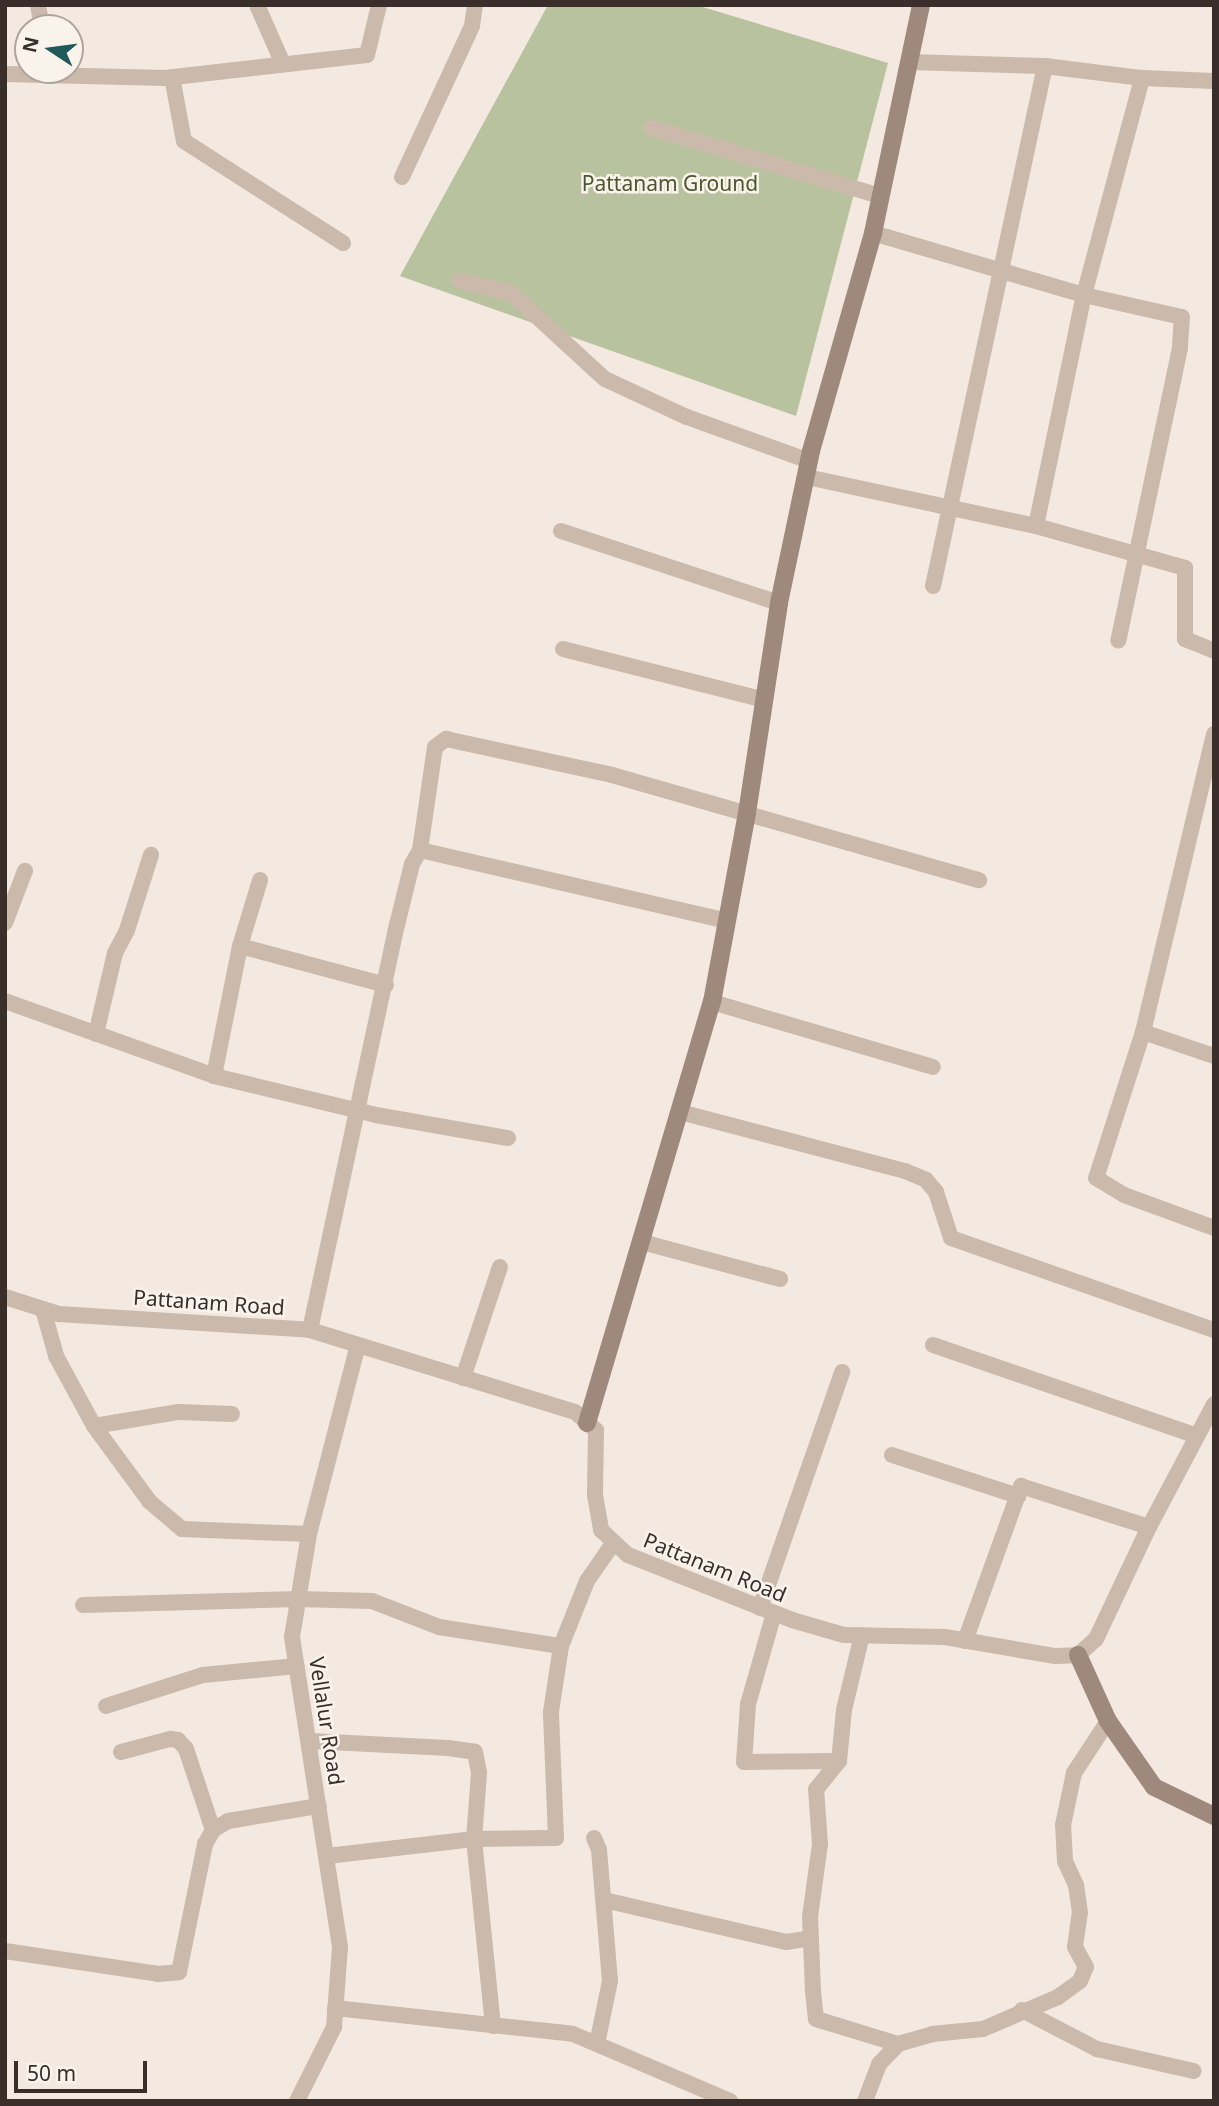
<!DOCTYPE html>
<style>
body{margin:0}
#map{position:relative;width:1219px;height:2106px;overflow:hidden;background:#f3e9e0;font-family:"Noto Sans",sans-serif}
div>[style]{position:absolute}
.green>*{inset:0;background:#b8c29f}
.street>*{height:16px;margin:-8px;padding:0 8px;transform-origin:8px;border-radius:8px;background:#cbb9ab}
.secondary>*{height:18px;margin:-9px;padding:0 9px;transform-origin:9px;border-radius:9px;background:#9f887c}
span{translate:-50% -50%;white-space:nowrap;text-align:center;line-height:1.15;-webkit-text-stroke:5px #faf3ec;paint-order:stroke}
.park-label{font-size:21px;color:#4a572e}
.street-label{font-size:21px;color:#392e2a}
.frame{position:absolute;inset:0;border:7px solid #392e2a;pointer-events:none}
.north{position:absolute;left:14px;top:14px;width:70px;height:70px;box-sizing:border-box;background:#faf3ec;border:2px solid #ada49e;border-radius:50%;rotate:283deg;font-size:19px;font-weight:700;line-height:28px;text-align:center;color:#392e2a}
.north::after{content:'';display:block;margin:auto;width:24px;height:32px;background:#20595a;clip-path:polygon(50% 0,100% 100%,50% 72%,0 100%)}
.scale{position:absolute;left:14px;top:2061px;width:133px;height:32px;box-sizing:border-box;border:4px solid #392e2a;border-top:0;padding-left:9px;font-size:21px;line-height:24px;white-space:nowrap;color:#392e2a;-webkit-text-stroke:5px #faf3ec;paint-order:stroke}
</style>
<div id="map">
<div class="green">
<div style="clip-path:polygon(548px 5px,696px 5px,888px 63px,796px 416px,400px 276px)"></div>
</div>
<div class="street">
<div style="left:38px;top:5px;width:23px;rotate:80deg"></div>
<div style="left:257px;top:5px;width:64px;rotate:66.2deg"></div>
<div style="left:909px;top:62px;width:136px;rotate:1.7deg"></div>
<div style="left:1045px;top:66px;width:98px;rotate:7.1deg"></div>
<div style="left:1142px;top:78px;width:72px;rotate:2.4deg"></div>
<div style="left:5px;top:74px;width:160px;rotate:1.4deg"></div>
<div style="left:165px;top:78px;width:203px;rotate:-6.5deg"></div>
<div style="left:367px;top:55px;width:51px;rotate:-76.5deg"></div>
<div style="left:172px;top:77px;width:65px;rotate:79.4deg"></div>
<div style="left:184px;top:141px;width:189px;rotate:32.7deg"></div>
<div style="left:652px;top:128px;width:238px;rotate:16.6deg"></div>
<div style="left:402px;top:177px;width:166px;rotate:-65.1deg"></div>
<div style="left:472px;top:26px;width:21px;rotate:-82deg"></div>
<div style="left:873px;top:233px;width:220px;rotate:16.4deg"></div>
<div style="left:1084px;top:295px;width:100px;rotate:12.7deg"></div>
<div style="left:1182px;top:317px;width:31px;rotate:94deg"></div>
<div style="left:1180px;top:348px;width:299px;rotate:101.9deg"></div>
<div style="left:460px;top:281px;width:52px;rotate:13.2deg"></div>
<div style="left:511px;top:293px;width:127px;rotate:42.5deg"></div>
<div style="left:605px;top:379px;width:90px;rotate:24.9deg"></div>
<div style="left:687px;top:417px;width:130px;rotate:19.8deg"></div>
<div style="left:807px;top:477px;width:234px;rotate:12.1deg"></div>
<div style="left:1036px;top:526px;width:155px;rotate:15.7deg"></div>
<div style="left:1185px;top:568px;width:71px;rotate:90deg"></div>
<div style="left:1185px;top:639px;width:31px;rotate:22deg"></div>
<div style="left:1036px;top:526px;width:236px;rotate:-78.3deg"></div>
<div style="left:1084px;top:295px;width:225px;rotate:-75deg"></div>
<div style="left:561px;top:531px;width:230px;rotate:18.3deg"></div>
<div style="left:933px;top:586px;width:532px;rotate:-77.85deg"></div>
<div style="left:563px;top:649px;width:207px;rotate:14.2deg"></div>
<div style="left:1214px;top:734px;width:306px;rotate:103.4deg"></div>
<div style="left:1143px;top:1032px;width:153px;rotate:107.8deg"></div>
<div style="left:1096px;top:1178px;width:33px;rotate:31deg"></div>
<div style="left:1124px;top:1195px;width:96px;rotate:20.1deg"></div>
<div style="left:420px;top:850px;width:315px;rotate:13deg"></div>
<div style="left:5px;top:923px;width:56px;rotate:-69deg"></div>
<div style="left:240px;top:946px;width:151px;rotate:15deg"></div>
<div style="left:5px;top:1001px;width:222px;rotate:19.7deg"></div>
<div style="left:214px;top:1076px;width:167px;rotate:13.5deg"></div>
<div style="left:376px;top:1115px;width:134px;rotate:9.9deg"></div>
<div style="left:712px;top:1002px;width:230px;rotate:16.4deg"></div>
<div style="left:1143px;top:1032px;width:75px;rotate:18.7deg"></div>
<div style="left:96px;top:1034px;width:83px;rotate:-76.8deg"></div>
<div style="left:115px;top:953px;width:26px;rotate:-62deg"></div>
<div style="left:127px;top:930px;width:79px;rotate:-72.3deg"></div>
<div style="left:214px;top:1076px;width:133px;rotate:-78.7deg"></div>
<div style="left:240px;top:946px;width:69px;rotate:-73.1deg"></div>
<div style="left:680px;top:1112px;width:233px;rotate:14.7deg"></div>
<div style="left:905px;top:1171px;width:23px;rotate:23deg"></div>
<div style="left:926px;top:1180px;width:16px;rotate:50deg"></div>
<div style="left:936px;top:1192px;width:48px;rotate:71.9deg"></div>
<div style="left:951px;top:1238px;width:279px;rotate:19.3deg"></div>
<div style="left:642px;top:1242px;width:143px;rotate:15deg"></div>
<div style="left:5px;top:1297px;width:57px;rotate:17.5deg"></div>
<div style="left:59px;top:1314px;width:252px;rotate:3.6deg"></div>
<div style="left:310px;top:1330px;width:277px;rotate:17.2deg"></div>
<div style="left:575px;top:1412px;width:28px;rotate:41deg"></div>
<div style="left:596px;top:1430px;width:65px;rotate:90.9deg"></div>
<div style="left:595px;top:1495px;width:36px;rotate:80deg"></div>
<div style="left:601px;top:1530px;width:37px;rotate:43deg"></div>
<div style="left:628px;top:1555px;width:176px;rotate:21.6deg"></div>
<div style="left:792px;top:1620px;width:54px;rotate:16.1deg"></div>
<div style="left:844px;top:1635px;width:101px;rotate:1.1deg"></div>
<div style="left:945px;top:1637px;width:112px;rotate:9.8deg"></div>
<div style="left:1055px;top:1656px;width:23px;rotate:-2deg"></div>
<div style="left:1078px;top:1655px;width:24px;rotate:-42deg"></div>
<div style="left:1096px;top:1639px;width:124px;rotate:-64.7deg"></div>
<div style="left:1149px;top:1527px;width:139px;rotate:-62.1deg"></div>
<div style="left:43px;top:1309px;width:49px;rotate:74.5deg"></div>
<div style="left:56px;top:1356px;width:80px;rotate:61.5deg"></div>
<div style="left:94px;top:1426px;width:94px;rotate:53.6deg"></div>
<div style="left:150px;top:1502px;width:42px;rotate:40.2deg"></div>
<div style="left:182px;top:1529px;width:127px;rotate:2.3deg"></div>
<div style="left:310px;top:1330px;width:414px;rotate:-77.9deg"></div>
<div style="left:397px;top:925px;width:63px;rotate:-76.2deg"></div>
<div style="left:412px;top:864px;width:16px;rotate:-60deg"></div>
<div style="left:420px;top:850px;width:104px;rotate:-81.7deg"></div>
<div style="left:435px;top:747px;width:14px;rotate:-36deg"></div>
<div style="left:446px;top:739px;width:170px;rotate:12.2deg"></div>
<div style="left:612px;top:775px;width:382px;rotate:16deg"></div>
<div style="left:933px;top:1345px;width:279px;rotate:19deg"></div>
<div style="left:463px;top:1378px;width:117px;rotate:-71.6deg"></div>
<div style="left:94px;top:1426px;width:86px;rotate:-9.4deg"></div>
<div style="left:179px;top:1412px;width:53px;rotate:2.2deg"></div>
<div style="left:892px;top:1455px;width:133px;rotate:18deg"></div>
<div style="left:83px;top:1605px;width:215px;rotate:-1.6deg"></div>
<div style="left:298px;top:1599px;width:74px;rotate:1.5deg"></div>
<div style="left:372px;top:1601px;width:72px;rotate:21.2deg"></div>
<div style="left:439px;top:1627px;width:123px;rotate:8.9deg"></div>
<div style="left:760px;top:1608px;width:250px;rotate:-70.8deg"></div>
<div style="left:774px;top:1613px;width:95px;rotate:105.9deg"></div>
<div style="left:748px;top:1704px;width:58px;rotate:93.9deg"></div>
<div style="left:744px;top:1762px;width:95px;rotate:-0.6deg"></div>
<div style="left:862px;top:1635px;width:77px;rotate:103.5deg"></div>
<div style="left:844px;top:1710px;width:51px;rotate:95.6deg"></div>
<div style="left:839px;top:1761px;width:36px;rotate:129deg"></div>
<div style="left:816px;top:1789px;width:55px;rotate:85.8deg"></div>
<div style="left:820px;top:1844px;width:74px;rotate:97.8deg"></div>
<div style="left:810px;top:1917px;width:74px;rotate:87.7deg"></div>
<div style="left:813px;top:1991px;width:28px;rotate:84deg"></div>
<div style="left:816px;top:2019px;width:86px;rotate:17deg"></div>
<div style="left:965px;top:1641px;width:165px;rotate:-70.1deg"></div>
<div style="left:1021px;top:1486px;width:134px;rotate:17.8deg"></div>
<div style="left:106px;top:1706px;width:102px;rotate:-17.7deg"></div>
<div style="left:203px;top:1675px;width:94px;rotate:-5.5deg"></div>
<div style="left:310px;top:1741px;width:138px;rotate:2.9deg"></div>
<div style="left:448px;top:1748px;width:27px;rotate:8deg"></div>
<div style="left:475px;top:1752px;width:21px;rotate:79deg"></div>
<div style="left:479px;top:1773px;width:66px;rotate:94.3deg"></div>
<div style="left:474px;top:1839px;width:188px;rotate:84.2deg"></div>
<div style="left:121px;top:1752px;width:51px;rotate:-14.9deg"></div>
<div style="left:170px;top:1739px;width:8px;rotate:7deg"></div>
<div style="left:178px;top:1740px;width:12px;rotate:48deg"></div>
<div style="left:186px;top:1749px;width:85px;rotate:71.6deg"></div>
<div style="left:594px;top:1838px;width:13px;rotate:67deg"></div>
<div style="left:599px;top:1850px;width:131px;rotate:85.2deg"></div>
<div style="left:610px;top:1981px;width:64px;rotate:101.7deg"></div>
<div style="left:327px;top:1856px;width:148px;rotate:-6.6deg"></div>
<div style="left:474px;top:1839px;width:82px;rotate:-0.7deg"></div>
<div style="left:556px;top:1838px;width:126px;rotate:-92.3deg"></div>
<div style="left:551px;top:1712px;width:67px;rotate:-81.4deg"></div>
<div style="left:561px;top:1646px;width:70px;rotate:-68.2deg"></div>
<div style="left:587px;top:1581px;width:47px;rotate:-55.3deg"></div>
<div style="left:604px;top:1900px;width:187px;rotate:13deg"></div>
<div style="left:786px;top:1942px;width:25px;rotate:-9deg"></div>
<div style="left:5px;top:1951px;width:155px;rotate:8.5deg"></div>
<div style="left:158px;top:1974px;width:21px;rotate:-5deg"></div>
<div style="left:179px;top:1972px;width:131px;rotate:-78.5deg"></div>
<div style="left:205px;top:1844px;width:16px;rotate:-60deg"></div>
<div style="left:213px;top:1830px;width:17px;rotate:-31deg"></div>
<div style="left:228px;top:1821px;width:92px;rotate:-9.4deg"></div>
<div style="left:335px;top:2008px;width:239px;rotate:6.2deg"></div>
<div style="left:573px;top:2034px;width:171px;rotate:23.1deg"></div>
<div style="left:1022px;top:2010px;width:85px;rotate:27.5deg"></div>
<div style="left:1097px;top:2049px;width:99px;rotate:12.8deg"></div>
<div style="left:297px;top:2101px;width:83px;rotate:-63.4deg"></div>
<div style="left:334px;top:2027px;width:80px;rotate:-85.7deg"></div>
<div style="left:340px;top:1947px;width:314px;rotate:-98.8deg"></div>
<div style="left:292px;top:1637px;width:104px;rotate:-80.6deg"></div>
<div style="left:309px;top:1534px;width:195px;rotate:-75.5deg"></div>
<div style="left:865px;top:2101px;width:40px;rotate:-69deg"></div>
<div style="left:879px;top:2064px;width:28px;rotate:-46deg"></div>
<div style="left:898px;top:2044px;width:35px;rotate:-16deg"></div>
<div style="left:932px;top:2034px;width:51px;rotate:-5.6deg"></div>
<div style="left:983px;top:2029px;width:82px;rotate:-23.1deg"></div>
<div style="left:1058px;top:1997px;width:27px;rotate:-36deg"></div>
<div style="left:1080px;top:1981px;width:15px;rotate:-67deg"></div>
<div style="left:1086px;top:1967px;width:23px;rotate:-119deg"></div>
<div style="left:1075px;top:1947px;width:34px;rotate:-82deg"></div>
<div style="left:1080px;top:1913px;width:28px;rotate:-98deg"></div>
<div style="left:1076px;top:1885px;width:26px;rotate:-115deg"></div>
<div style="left:1065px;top:1861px;width:36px;rotate:-93deg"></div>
<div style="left:1063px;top:1825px;width:53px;rotate:-78.1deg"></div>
<div style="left:1074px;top:1773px;width:62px;rotate:-56.8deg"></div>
</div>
<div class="secondary">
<div style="left:587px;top:1423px;width:439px;rotate:-73.5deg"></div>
<div style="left:712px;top:1002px;width:192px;rotate:-79.5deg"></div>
<div style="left:747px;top:813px;width:212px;rotate:-81.3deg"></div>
<div style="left:779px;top:603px;width:155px;rotate:-78.1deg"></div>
<div style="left:811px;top:451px;width:227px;rotate:-74.1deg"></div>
<div style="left:873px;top:233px;width:233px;rotate:-78.1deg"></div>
<div style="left:1078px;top:1655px;width:72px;rotate:65.6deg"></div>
<div style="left:1108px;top:1721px;width:80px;rotate:55.1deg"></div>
<div style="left:1154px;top:1787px;width:67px;rotate:25.8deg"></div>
</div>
<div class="park-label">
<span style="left:670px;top:183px">Pattanam Ground</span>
</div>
<div class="street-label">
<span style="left:209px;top:1302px;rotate:4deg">Pattanam Road</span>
<span style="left:715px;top:1567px;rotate:22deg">Pattanam Road</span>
<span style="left:327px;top:1721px;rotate:81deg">Vellalur Road</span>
</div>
<div class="frame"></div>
<div class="north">N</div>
<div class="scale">50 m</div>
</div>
